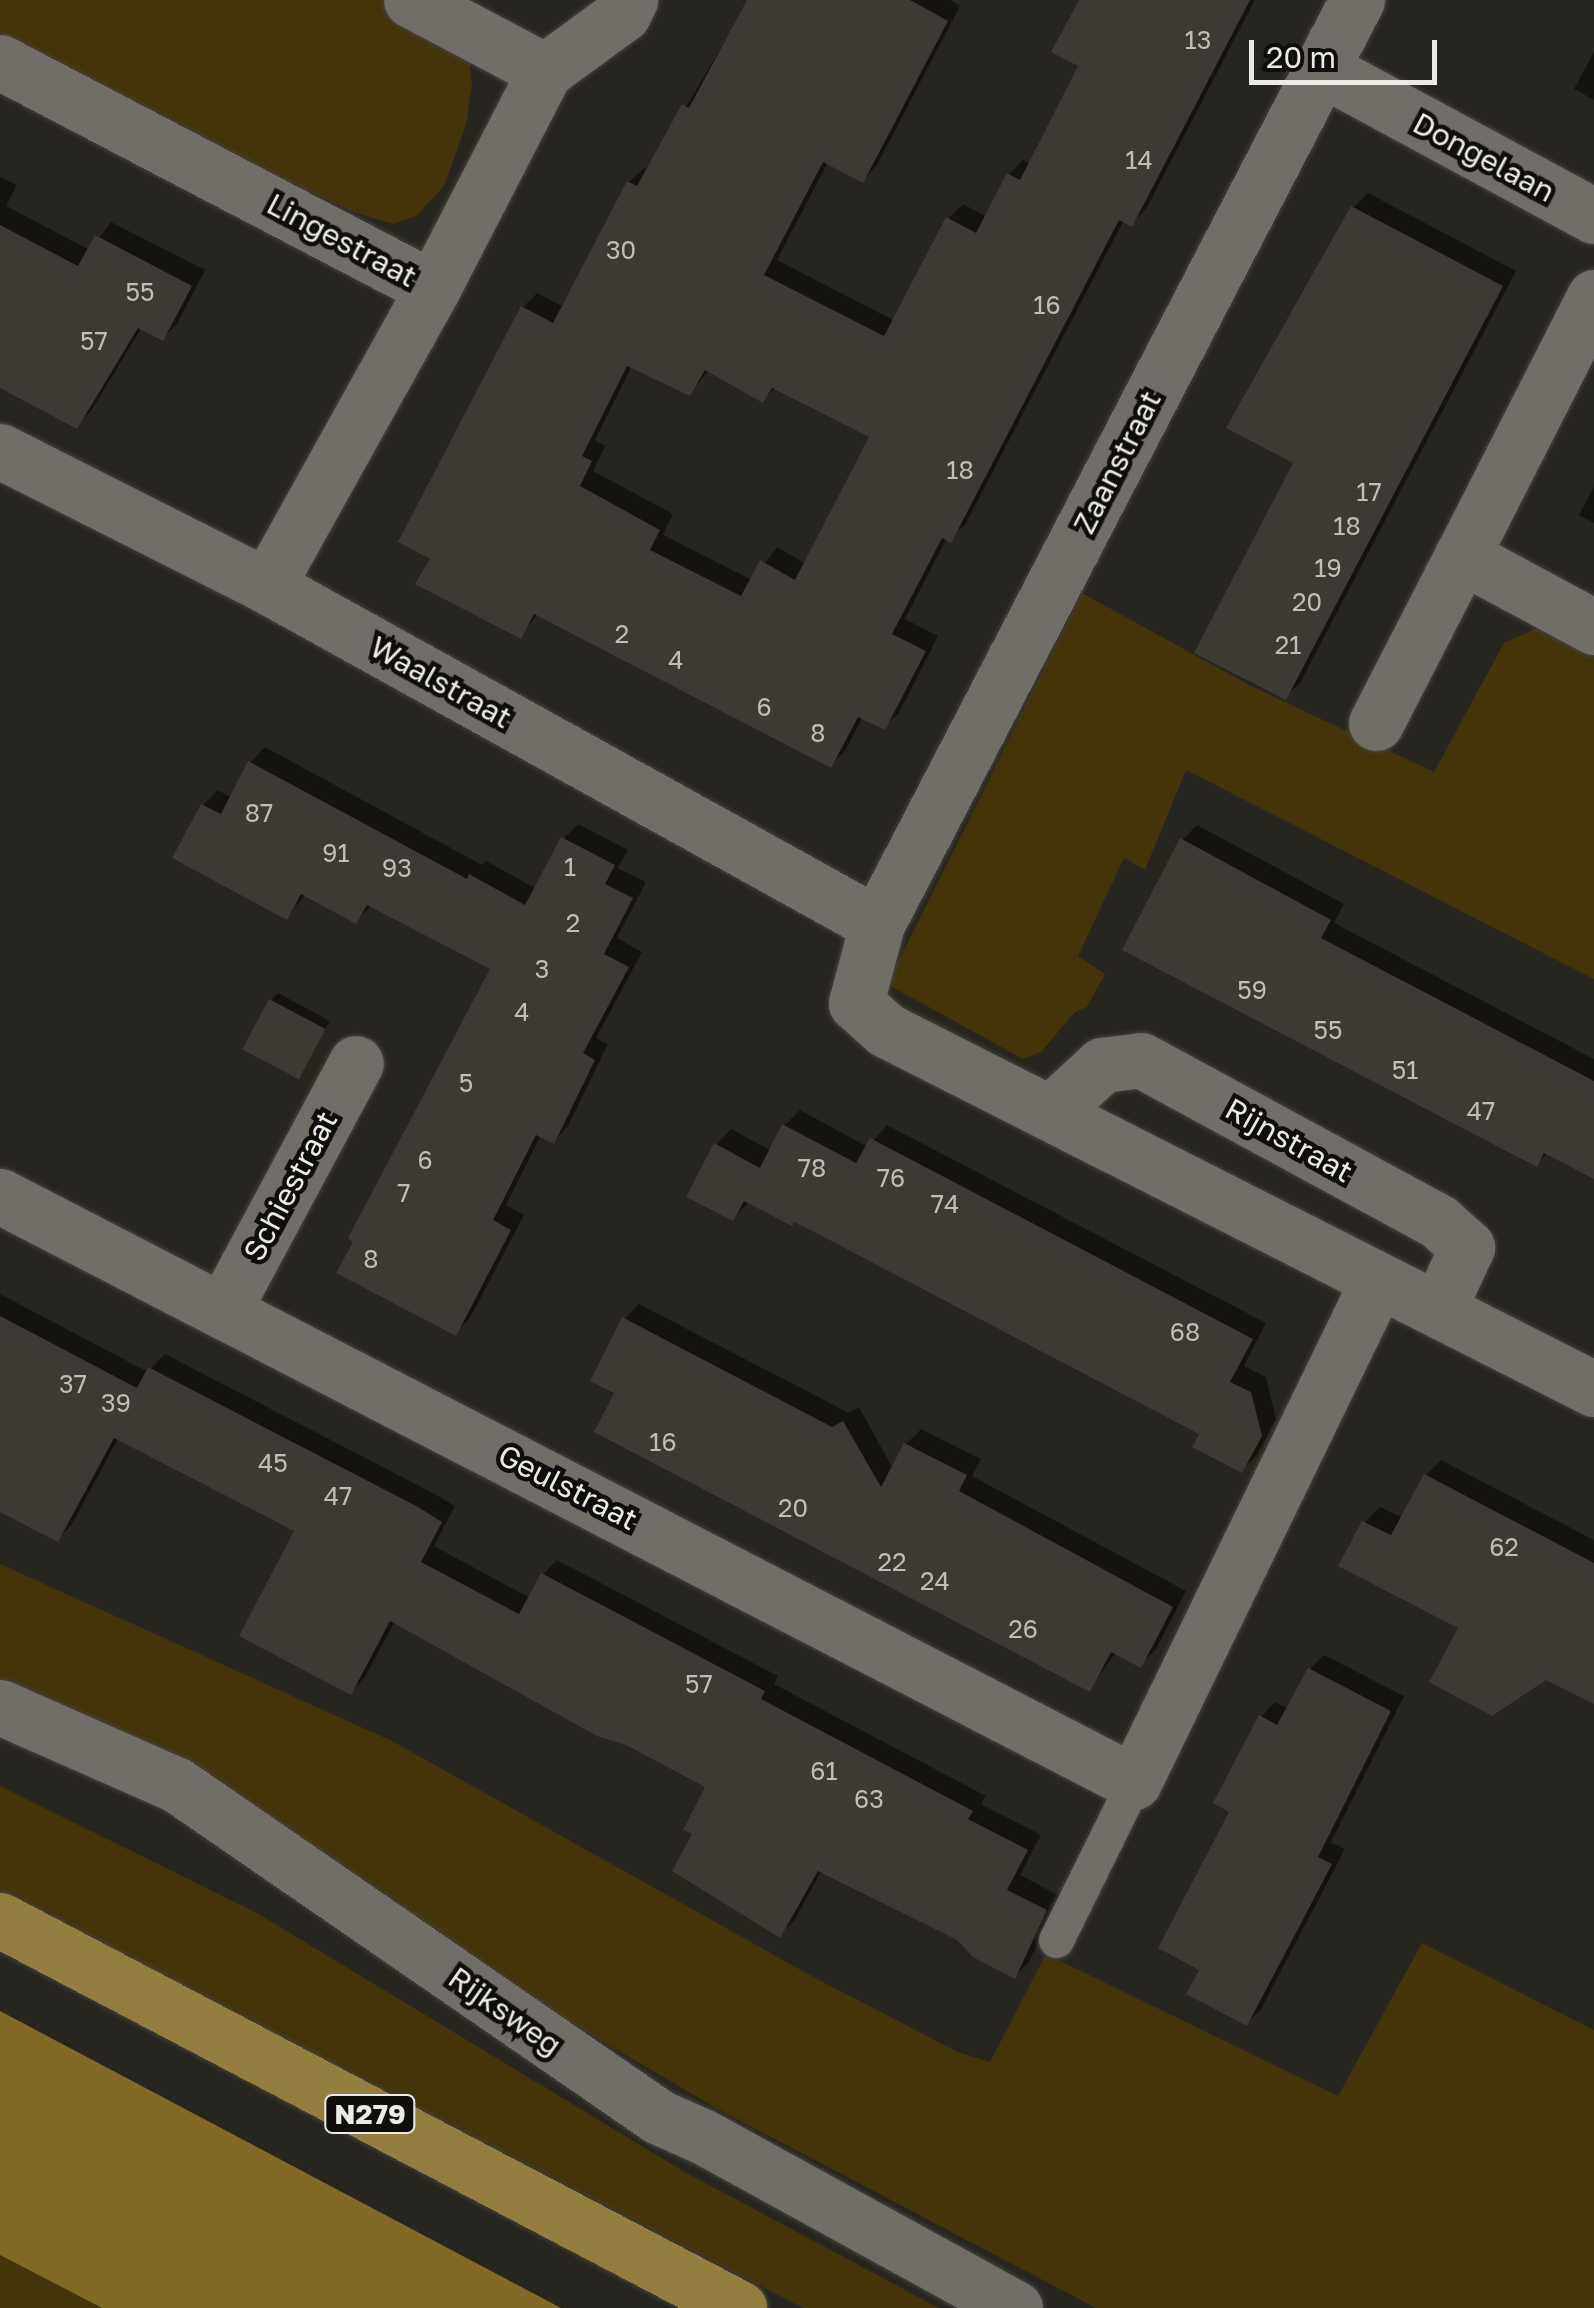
<!DOCTYPE html>
<style>
body{margin:0}
#map{position:relative;width:1594px;height:2308px;overflow:hidden;background:#27251f;font-family:"Golos Text",sans-serif}
div>[style]{position:absolute}
.green>*{inset:0;background:#43340a}
.water>*{inset:0;background:#826925}
.shadow>*{inset:0;background:#0007}
.building>*{inset:0;background:#3d3a34;transform-origin:0 0}
.roads{filter:drop-shadow(0 0 2px #45433e) drop-shadow(0 0 2px #45433e)}
.service>*{height:35px;margin:-17.5px;padding:0 17.5px;transform-origin:17.5px;border-radius:17.5px;background:#716e68}
.minor>*{height:55px;margin:-27.5px;padding:0 27.5px;transform-origin:27.5px;border-radius:27.5px;background:#716e68}
.primary>*{height:55px;margin:-27.5px;padding:0 27.5px;transform-origin:27.5px;border-radius:27.5px;background:#947e3f}
span{translate:-50% -50%;white-space:nowrap;text-align:center;line-height:1.15;-webkit-text-stroke:9px #0f0e0c;paint-order:stroke}
.number-label{font-size:25px;color:#c0beba}
.number-label span{-webkit-text-stroke-width:0}
.shield-label span{padding:2px 8px;background:#0f0e0c;border:2px solid;border-radius:8px;-webkit-text-stroke-width:0}
.shield-label{font-size:28px;color:#eceae6;font-weight:700}
.street-label{font-size:30px;color:#eceae6}
.scale{position:absolute;left:1249px;top:40px;width:188px;height:45px;box-sizing:border-box;border:5px solid #eceae6;border-top:0;padding-left:12px;font-size:30px;line-height:35px;white-space:nowrap;color:#eceae6;-webkit-text-stroke:8px #0f0e0c;paint-order:stroke}
</style>
<div id="map">
<div class="green">
<div style="clip-path:polygon(0 0,410px 0,468px 49px,472px 84px,466px 125px,444px 186px,416px 216px,394px 224px,356px 213px,254px 165px,0 33px)"></div>
<div style="clip-path:polygon(1082px 593px,1249px 685px,1434px 772px,1504px 643px,1540px 627px,1594px 657px,1594px 979px,1186px 770px,1145px 870px,1124px 858px,1078px 956px,1105px 974px,1087px 1007px,1075px 1012px,1041px 1052px,1023px 1059px,887px 984px)"></div>
<div style="clip-path:polygon(0 1564px,392px 1741px,817px 1979px,958px 2052px,990px 2062px,1046px 1954px,1338px 2096px,1422px 1943px,1594px 2030px,1594px 2308px,1096px 2308px,716px 2108px,498px 1980px,0 1707px)"></div>
<div style="clip-path:polygon(0 1786px,257px 1913px,683px 2171px,939px 2308px,803px 2308px,0 1890px)"></div>
<div style="clip-path:polygon(0 2255px,102px 2308px,0 2308px)"></div>
</div>
<div class="water">
<div style="clip-path:polygon(0 2012px,0 2011px,561px 2308px,102px 2308px,0 2255px)"></div>
</div>
<div class="shadow">
<div style="clip-path:polygon(evenodd,749px 0,950px 0,960px 6px,877px 165px,863px 180px,828px 162px,777px 260px,893px 320px,948px 219px,963px 204px,987px 217px,1009px 175px,1023px 160px,1030px 164px,1081px 65px,1084px 0,1255px 0,1146px 209px,1131px 224px,1124px 220px,965px 525px,947px 538px,905px 619px,938px 636px,899px 713px,884px 727px,863px 717px,845px 751px,830px 765px,539px 613px,520px 636px,433px 558px,523px 307px,537px 293px,564px 307px,629px 182px,644px 168px,649px 170px,749px 0,632px 366px,690px 393px,709px 370px,763px 400px,776px 387px,872px 436px,806px 564px,777px 547px,752px 580px,663px 535px,673px 514px,593px 471px,605px 446px,595px 440px,632px 366px)"></div>
<div style="clip-path:polygon(1594px 52px,1594px 100px,1574px 89px)"></div>
<div style="clip-path:polygon(0 177px,17px 185px,6px 206px,90px 250px,111px 222px,205px 270px,177px 324px,163px 338px,142px 327px,91px 411px,76px 426px,0 386px)"></div>
<div style="clip-path:polygon(1368px 193px,1516px 271px,1300px 683px,1285px 697px,1297px 462px,1353px 208px)"></div>
<div style="clip-path:polygon(1594px 487px,1594px 523px,1579px 515px)"></div>
<div style="clip-path:polygon(265px 747px,482px 865px,486px 861px,537px 889px,563px 839px,578px 824px,628px 850px,618px 868px,646px 882px,617px 938px,642px 952px,596px 1038px,608px 1044px,568px 1126px,554px 1141px,541px 1135px,506px 1205px,524px 1215px,470px 1318px,455px 1333px,493px 968px,372px 905px,356px 921px,306px 894px,287px 917px,176px 857px,203px 805px,218px 790px,232px 798px,251px 762px)"></div>
<div style="clip-path:polygon(1197px 825px,1344px 904px,1334px 923px,1594px 1059px,1594px 1176px,1548px 1153px,1536px 1164px,1182px 840px)"></div>
<div style="clip-path:polygon(278px 993px,330px 1021px,298px 1076px,271px 1000px)"></div>
<div style="clip-path:polygon(800px 1110px,868px 1147px,887px 1125px,1266px 1323px,1244px 1366px,1266px 1377px,1276px 1419px,1257px 1455px,1242px 1470px,1203px 1433px,795px 1219px,748px 1203px,733px 1218px,716px 1145px,731px 1129px,772px 1151px,784px 1126px)"></div>
<div style="clip-path:polygon(0 1294px,148px 1372px,165px 1354px,433px 1493px,455px 1506px,434px 1546px,530px 1598px,543px 1574px,557px 1560px,778px 1676px,774px 1684px,986px 1796px,981px 1804px,1041px 1835px,1020px 1875px,1060px 1896px,1029px 1962px,1015px 1976px,958px 1938px,822px 1870px,794px 1921px,779px 1935px,695px 1833px,708px 1786px,395px 1621px,365px 1677px,350px 1692px,297px 1530px,119px 1437px,72px 1524px,58px 1539px,0 1509px)"></div>
<div style="clip-path:polygon(639px 1304px,849px 1413px,859px 1407px,893px 1469px,906px 1444px,921px 1429px,981px 1459px,972px 1476px,1186px 1591px,1156px 1649px,1141px 1664px,1116px 1652px,1090px 1689px,617px 1392px,624px 1319px)"></div>
<div style="clip-path:polygon(1441px 1460px,1594px 1540px,1594px 1701px,1462px 1627px,1364px 1523px,1380px 1507px,1403px 1518px,1426px 1475px)"></div>
<div style="clip-path:polygon(1324px 1655px,1404px 1696px,1331px 1842px,1345px 1849px,1261px 2009px,1247px 2023px,1203px 1969px,1233px 1810px,1261px 1717px,1275px 1702px,1288px 1709px,1310px 1669px)"></div>
</div>
<div class="building">
<div style="clip-path:polygon(evenodd,747px 0,910px 0,948px 21px,863px 183px,823px 162px,764px 275px,884px 336px,946px 217px,976px 233px,1007px 173px,1020px 180px,1078px 66px,1051px 52px,1079px 0,1250px 0,1132px 227px,1119px 220px,951px 543px,942px 538px,892px 634px,926px 651px,885px 730px,858px 717px,831px 768px,534px 614px,521px 639px,415px 584px,430px 559px,398px 542px,521px 306px,553px 323px,627px 181px,637px 186px,682px 104px,689px 108px,747px 0,627px 366px,690px 396px,705px 370px,763px 403px,772px 388px,869px 437px,795px 580px,760px 560px,741px 596px,650px 550px,660px 530px,580px 486px,592px 461px,582px 456px,627px 366px)"></div>
<div style="clip-path:polygon(1351px 206px,1503px 286px,1286px 700px,1194px 653px,1293px 463px,1226px 428px)"></div>
<div style="clip-path:polygon(0 225px,78px 266px,95px 235px,192px 286px,163px 341px,138px 328px,77px 429px,0 388px)"></div>
<div style="clip-path:polygon(248px 761px,467px 879px,469px 874px,525px 905px,561px 837px,615px 865px,605px 884px,633px 898px,604px 954px,629px 967px,583px 1053px,595px 1060px,554px 1144px,536px 1135px,493px 1220px,511px 1230px,456px 1336px,336px 1273px,353px 1242px,348px 1238px,490px 969px,367px 905px,356px 924px,301px 894px,287px 920px,172px 858px,201px 804px,221px 814px)"></div>
<div style="clip-path:polygon(1180px 838px,1331px 920px,1321px 938px,1594px 1081px,1594px 1179px,1544px 1153px,1537px 1167px,1122px 950px)"></div>
<div style="left:269px;top:999px;width:64px;height:57px;rotate:28deg"></div>
<div style="clip-path:polygon(782px 1124px,856px 1163px,870px 1138px,1253px 1339px,1230px 1382px,1251px 1392px,1262px 1436px,1242px 1473px,1192px 1447px,1199px 1434px,820px 1235px,794px 1222px,792px 1226px,744px 1201px,733px 1221px,686px 1197px,714px 1143px,760px 1168px)"></div>
<div style="clip-path:polygon(0 1316px,137px 1388px,148px 1367px,418px 1507px,442px 1522px,421px 1562px,519px 1614px,541px 1573px,765px 1691px,761px 1699px,973px 1811px,968px 1819px,1028px 1850px,1007px 1890px,1047px 1910px,1015px 1979px,973px 1957px,957px 1940px,818px 1871px,780px 1938px,672px 1871px,692px 1834px,683px 1830px,705px 1787px,626px 1745px,597px 1736px,390px 1621px,351px 1695px,239px 1636px,294px 1531px,114px 1438px,58px 1542px,0 1512px)"></div>
<div style="clip-path:polygon(622px 1317px,832px 1427px,843px 1421px,881px 1487px,904px 1443px,967px 1475px,959px 1491px,1173px 1607px,1141px 1668px,1111px 1652px,1090px 1692px,594px 1432px,614px 1393px,590px 1381px)"></div>
<div style="clip-path:polygon(1424px 1474px,1594px 1563px,1594px 1704px,1546px 1680px,1492px 1716px,1429px 1682px,1458px 1628px,1338px 1566px,1362px 1521px,1391px 1535px)"></div>
<div style="clip-path:polygon(1308px 1668px,1391px 1711px,1318px 1857px,1332px 1864px,1247px 2026px,1186px 1994px,1199px 1970px,1158px 1948px,1229px 1812px,1213px 1803px,1259px 1715px,1277px 1725px)"></div>
</div>
<div class="roads">
<div class="service">
<div style="left:1056px;top:1940px;width:176px;rotate:-63.7deg"></div>
</div>
<div class="minor">
<div style="left:411px;top:0;width:152px;rotate:27.9deg"></div>
<div style="left:1357px;top:0;width:1041px;rotate:117.45deg"></div>
<div style="left:877px;top:924px;width:82px;rotate:104.9deg"></div>
<div style="left:856px;top:1003px;width:40px;rotate:42deg"></div>
<div style="left:886px;top:1030px;width:794px;rotate:26.89deg"></div>
<div style="left:0;top:62px;width:488px;rotate:27.6deg"></div>
<div style="left:433px;top:288px;width:341px;rotate:119.1deg"></div>
<div style="left:1322px;top:69px;width:309px;rotate:28.4deg"></div>
<div style="left:433px;top:288px;width:244px;rotate:-62.7deg"></div>
<div style="left:545px;top:71px;width:97px;rotate:-36.2deg"></div>
<div style="left:623px;top:14px;width:16px;rotate:-63deg"></div>
<div style="left:1594px;top:297px;width:291px;rotate:117deg"></div>
<div style="left:1462px;top:556px;width:150px;rotate:28.3deg"></div>
<div style="left:0;top:451px;width:299px;rotate:26.8deg"></div>
<div style="left:267px;top:586px;width:697px;rotate:28.99deg"></div>
<div style="left:1376px;top:723px;width:188px;rotate:-62.8deg"></div>
<div style="left:1050px;top:1113px;width:71px;rotate:-42.7deg"></div>
<div style="left:1102px;top:1065px;width:39px;rotate:-7deg"></div>
<div style="left:1141px;top:1060px;width:339px;rotate:28.5deg"></div>
<div style="left:1439px;top:1222px;width:38px;rotate:42deg"></div>
<div style="left:1467px;top:1247px;width:69px;rotate:114.7deg"></div>
<div style="left:0;top:1196px;width:1276px;rotate:27.33deg"></div>
<div style="left:1134px;top:1782px;width:556px;rotate:-64.08deg"></div>
<div style="left:224px;top:1309px;width:279px;rotate:-61.8deg"></div>
<div style="left:0;top:1707px;width:193px;rotate:23.8deg"></div>
<div style="left:177px;top:1785px;width:585px;rotate:34.56deg"></div>
<div style="left:659px;top:2117px;width:49px;rotate:24deg"></div>
<div style="left:704px;top:2137px;width:355px;rotate:28.8deg"></div>
</div>
<div class="primary">
<div style="left:0;top:1920px;width:835px;rotate:27.7deg"></div>
</div>
</div>
<div class="number-label">
<span style="left:1198px;top:40px">13</span>
<span style="left:1139px;top:160px">14</span>
<span style="left:621px;top:250px">30</span>
<span style="left:140px;top:292px">55</span>
<span style="left:1047px;top:305px">16</span>
<span style="left:94px;top:341px">57</span>
<span style="left:960px;top:470px">18</span>
<span style="left:1369px;top:492px">17</span>
<span style="left:1347px;top:526px">18</span>
<span style="left:1328px;top:568px">19</span>
<span style="left:1307px;top:602px">20</span>
<span style="left:622px;top:634px">2</span>
<span style="left:1288px;top:645px">21</span>
<span style="left:676px;top:660px">4</span>
<span style="left:764px;top:707px">6</span>
<span style="left:818px;top:733px">8</span>
<span style="left:259px;top:813px">87</span>
<span style="left:336px;top:853px">91</span>
<span style="left:570px;top:867px">1</span>
<span style="left:397px;top:868px">93</span>
<span style="left:573px;top:923px">2</span>
<span style="left:542px;top:969px">3</span>
<span style="left:1252px;top:990px">59</span>
<span style="left:522px;top:1012px">4</span>
<span style="left:1328px;top:1030px">55</span>
<span style="left:1405px;top:1070px">51</span>
<span style="left:466px;top:1083px">5</span>
<span style="left:1481px;top:1111px">47</span>
<span style="left:425px;top:1160px">6</span>
<span style="left:812px;top:1168px">78</span>
<span style="left:891px;top:1178px">76</span>
<span style="left:404px;top:1193px">7</span>
<span style="left:945px;top:1204px">74</span>
<span style="left:371px;top:1259px">8</span>
<span style="left:1185px;top:1332px">68</span>
<span style="left:73px;top:1384px">37</span>
<span style="left:116px;top:1403px">39</span>
<span style="left:663px;top:1442px">16</span>
<span style="left:273px;top:1463px">45</span>
<span style="left:338px;top:1496px">47</span>
<span style="left:793px;top:1508px">20</span>
<span style="left:1504px;top:1547px">62</span>
<span style="left:892px;top:1562px">22</span>
<span style="left:935px;top:1581px">24</span>
<span style="left:1023px;top:1629px">26</span>
<span style="left:699px;top:1684px">57</span>
<span style="left:824px;top:1771px">61</span>
<span style="left:869px;top:1799px">63</span>
</div>
<div class="shield-label">
<span style="left:370px;top:2114px">N279</span>
</div>
<div class="street-label">
<span style="left:1484px;top:157px;rotate:28deg">Dongelaan</span>
<span style="left:342px;top:240px;rotate:28deg">Lingestraat</span>
<span style="left:1117px;top:462px;rotate:-63deg">Zaanstraat</span>
<span style="left:441px;top:682px;rotate:29deg">Waalstraat</span>
<span style="left:1289px;top:1140px;rotate:29deg">Rijnstraat</span>
<span style="left:290px;top:1186px;rotate:-62deg">Schiestraat</span>
<span style="left:568px;top:1487px;rotate:27deg">Geulstraat</span>
<span style="left:505px;top:2011px;rotate:35deg">Rijksweg</span>
</div>
<div class="scale">20 m</div>
</div>
